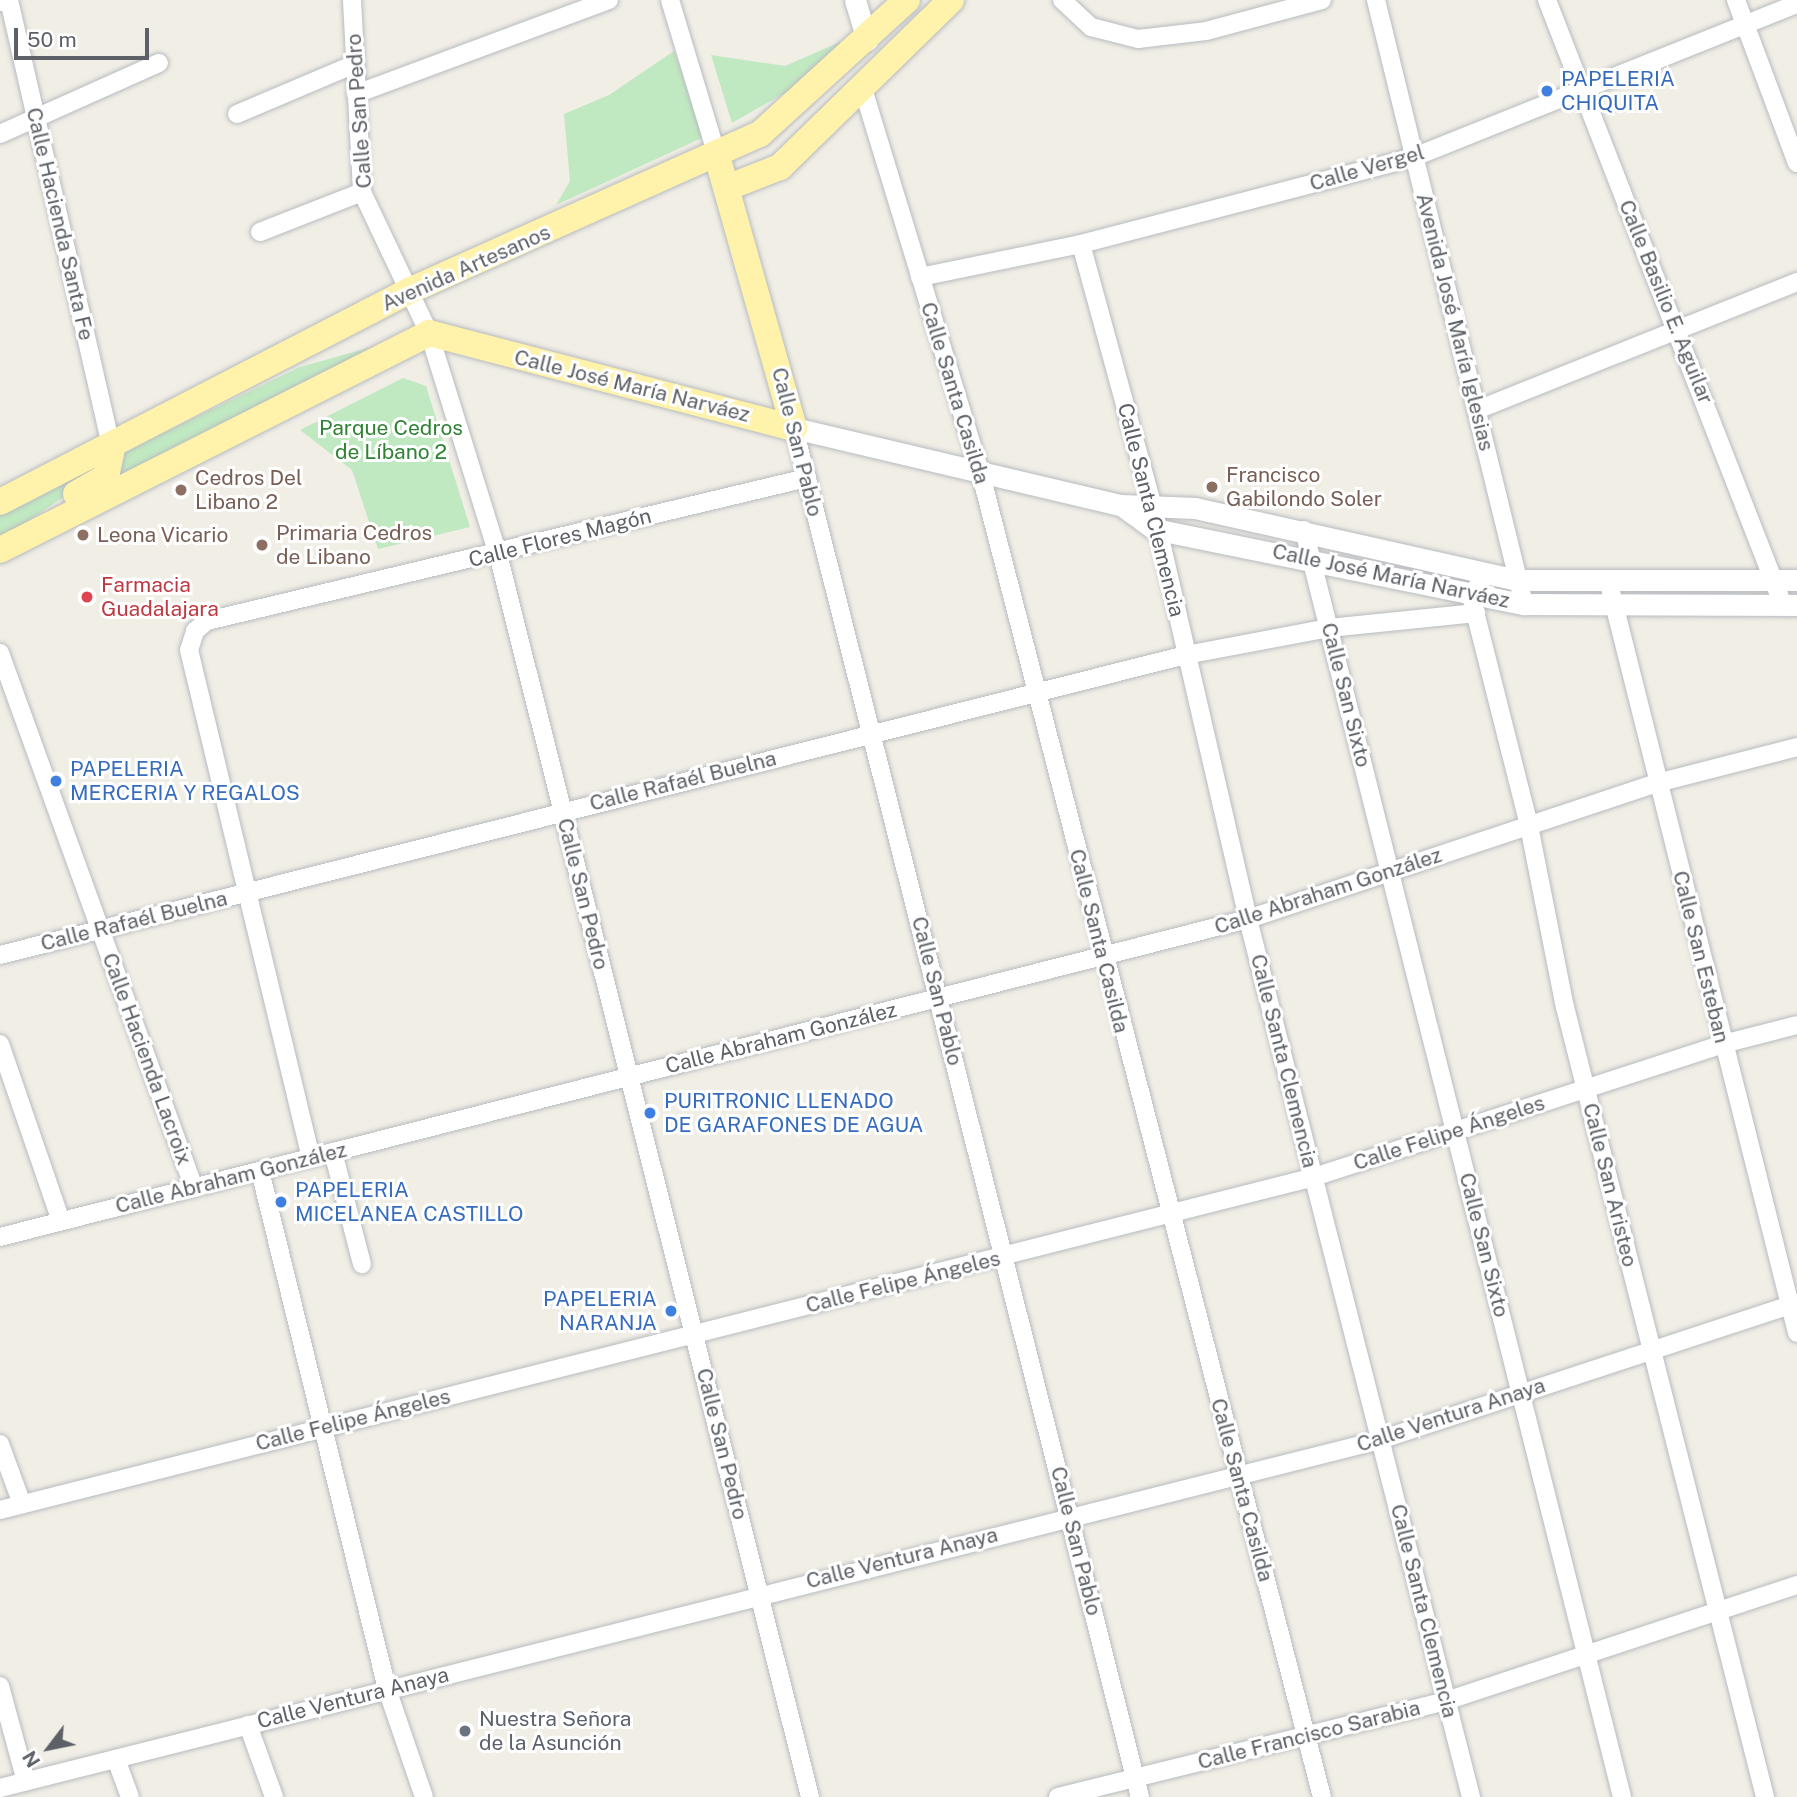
<!DOCTYPE html>
<meta charset="utf-8">
<style>
body{margin:0}
#map{position:relative;width:1797px;height:1797px;overflow:hidden;background:#f0eee5;font-family:"Public Sans",sans-serif}
div>[style]{position:absolute}
.green>*{inset:0;background:#c1e9c1}
.roads{filter:drop-shadow(0 0 2px #b8bbc0) drop-shadow(0 0 2px #b8bbc0)}
.minor>*{height:18px;margin:-9px;padding:0 9px;transform-origin:9px;border-radius:9px;background:#fff}
.tertiary>*{height:21px;margin:-10.5px;padding:0 10.5px;transform-origin:10.5px;border-radius:10.5px;background:#fff}
.primary>*{height:26px;margin:-13px;padding:0 13px;transform-origin:13px;border-radius:13px;background:#fff2ab}
.dots>*{width:19px;height:19px;translate:-50% -50%;box-sizing:border-box;border:4px solid #fff;border-radius:50%}
span{translate:-50% -50%;white-space:nowrap;text-align:center;line-height:1.15;-webkit-text-stroke:6px #fff;paint-order:stroke}
.shop-label{font-size:21px;color:#366cbe}
.left{translate:0 -50%;text-align:left}
.right{translate:-100% -50%;text-align:right}
.street-label{font-size:21px;color:#5d6167}
.park-label{font-size:21px;color:#308234}
.education-label{font-size:21px;color:#785e54}
.health-label{font-size:21px;color:#be3a42}
.worship-label{font-size:21px;color:#5b616d}
.north{position:absolute;left:14px;top:1713px;width:70px;height:70px;-webkit-text-stroke:5px #fff;paint-order:stroke;rotate:238deg;font-size:19px;font-weight:700;line-height:28px;text-align:center;color:#5d6167}
.north::after{content:'';display:block;margin:auto;width:24px;height:32px;background:#5d6167;clip-path:polygon(50% 0,100% 100%,50% 72%,0 100%)}
.scale{position:absolute;left:14px;top:28px;width:135px;height:32px;box-sizing:border-box;border:4px solid #5d6167;border-top:0;padding-left:9px;font-size:21px;line-height:24px;white-space:nowrap;color:#5d6167;-webkit-text-stroke:5px #fff;paint-order:stroke}
</style>
<div id="map">
<div class="green">
<div style="clip-path:polygon(840px 42px,844px 48px,806px 81px,732px 123px,711px 55px,785px 66px)"></div>
<div style="clip-path:polygon(674px 51px,704px 137px,556px 205px,570px 181px,564px 114px,609px 95px)"></div>
<div style="clip-path:polygon(393px 341px,234px 427px,111px 478px,122px 454px,176px 427px,300px 367px)"></div>
<div style="clip-path:polygon(403px 378px,426px 386px,470px 527px,378px 549px,352px 470px,300px 430px)"></div>
<div style="clip-path:polygon(104px 460px,77px 488px,0 540px,0 511px)"></div>
</div>
<div class="roads">
<div class="minor">
<div style="left:9px;top:0;width:460px;rotate:77.1deg"></div>
<div style="left:352px;top:0;width:192px;rotate:87deg"></div>
<div style="left:362px;top:192px;width:156px;rotate:64.6deg"></div>
<div style="left:429px;top:333px;width:232px;rotate:72.7deg"></div>
<div style="left:498px;top:554px;width:1282px;rotate:75.91deg"></div>
<div style="left:670px;top:0;width:163px;rotate:73.2deg"></div>
<div style="left:1062px;top:0;width:40px;rotate:43deg"></div>
<div style="left:1091px;top:27px;width:49px;rotate:14.3deg"></div>
<div style="left:1138px;top:39px;width:68px;rotate:-6.7deg"></div>
<div style="left:1206px;top:31px;width:120px;rotate:-15deg"></div>
<div style="left:1376px;top:0;width:622px;rotate:76.23deg"></div>
<div style="left:1547px;top:0;width:649px;rotate:68.69deg"></div>
<div style="left:1736px;top:0;width:174px;rotate:69.5deg"></div>
<div style="left:863px;top:89px;width:400px;rotate:73deg"></div>
<div style="left:980px;top:471px;width:1369px;rotate:75.54deg"></div>
<div style="left:356px;top:94px;width:270px;rotate:-20.4deg"></div>
<div style="left:237px;top:114px;width:128px;rotate:-23deg"></div>
<div style="left:0;top:134px;width:174px;rotate:-24.1deg"></div>
<div style="left:260px;top:232px;width:110px;rotate:-21.4deg"></div>
<div style="left:1081px;top:244px;width:269px;rotate:74.7deg"></div>
<div style="left:1152px;top:503px;width:427px;rotate:77deg"></div>
<div style="left:1248px;top:919px;width:906px;rotate:75.75deg"></div>
<div style="left:920px;top:277px;width:164px;rotate:-11.6deg"></div>
<div style="left:1081px;top:244px;width:344px;rotate:-14.6deg"></div>
<div style="left:1414px;top:157px;width:412px;rotate:-21.8deg"></div>
<div style="left:1477px;top:410px;width:345px;rotate:-21.8deg"></div>
<div style="left:794px;top:428px;width:1412px;rotate:75.82deg"></div>
<div style="left:1304px;top:530px;width:1306px;rotate:75.91deg"></div>
<div style="left:1485px;top:575px;width:25px;rotate:124deg"></div>
<div style="left:1471px;top:596px;width:237px;rotate:75.8deg"></div>
<div style="left:1529px;top:826px;width:185px;rotate:78.8deg"></div>
<div style="left:1565px;top:1007px;width:815px;rotate:75.79deg"></div>
<div style="left:1608px;top:580px;width:776px;rotate:75.91deg"></div>
<div style="left:0;top:653px;width:569px;rotate:70.07deg"></div>
<div style="left:0;top:955px;width:1223px;rotate:-14.2deg"></div>
<div style="left:1186px;top:655px;width:146px;rotate:-10.7deg"></div>
<div style="left:1329px;top:628px;width:148px;rotate:-5.8deg"></div>
<div style="left:0;top:1044px;width:187px;rotate:71deg"></div>
<div style="left:333px;top:1152px;width:116px;rotate:75.5deg"></div>
<div style="left:311px;top:1158px;width:522px;rotate:-103.5deg"></div>
<div style="left:189px;top:650px;width:20px;rotate:-72deg"></div>
<div style="left:195px;top:631px;width:16px;rotate:-40deg"></div>
<div style="left:207px;top:621px;width:617px;rotate:-13.41deg"></div>
<div style="left:260px;top:1171px;width:533px;rotate:76.22deg"></div>
<div style="left:387px;top:1689px;width:114px;rotate:71.1deg"></div>
<div style="left:0;top:1237px;width:1288px;rotate:-14.3deg"></div>
<div style="left:1248px;top:919px;width:431px;rotate:-18.4deg"></div>
<div style="left:1657px;top:783px;width:145px;rotate:-14.4deg"></div>
<div style="left:0;top:1444px;width:64px;rotate:69.9deg"></div>
<div style="left:0;top:1510px;width:1356px;rotate:-14.22deg"></div>
<div style="left:1314px;top:1177px;width:430px;rotate:-18deg"></div>
<div style="left:1723px;top:1044px;width:76px;rotate:-14.4deg"></div>
<div style="left:0;top:1686px;width:99px;rotate:74.8deg"></div>
<div style="left:248px;top:1725px;width:77px;rotate:70.1deg"></div>
<div style="left:116px;top:1759px;width:40px;rotate:69.8deg"></div>
<div style="left:0;top:1788px;width:1423px;rotate:-14.15deg"></div>
<div style="left:1380px;top:1440px;width:439px;rotate:-18.2deg"></div>
<div style="left:1058px;top:1797px;width:400px;rotate:-13.9deg"></div>
<div style="left:1446px;top:1701px;width:370px;rotate:-18.3deg"></div>
</div>
<div class="tertiary">
<div style="left:0;top:0;width:2px"></div>
<div style="left:855px;top:0;width:42px;rotate:73.3deg"></div>
<div style="left:794px;top:428px;width:336px;rotate:13.3deg"></div>
<div style="left:1121px;top:505px;width:74px;rotate:2.3deg"></div>
<div style="left:1195px;top:508px;width:331px;rotate:12.6deg"></div>
<div style="left:1518px;top:580px;width:279px"></div>
<div style="left:1121px;top:505px;width:41px;rotate:36deg"></div>
<div style="left:1154px;top:529px;width:378px;rotate:11.5deg"></div>
<div style="left:1524px;top:604px;width:273px;rotate:0.2deg"></div>
</div>
<div class="primary">
<div style="left:729px;top:187px;width:55px;rotate:-21.4deg"></div>
<div style="left:780px;top:167px;width:239px;rotate:-44.3deg"></div>
<div style="left:76px;top:494px;width:34px;rotate:-30deg"></div>
<div style="left:106px;top:477px;width:30px;rotate:-78deg"></div>
<div style="left:0;top:502px;width:462px;rotate:-27.3deg"></div>
<div style="left:411px;top:290px;width:382px;rotate:-24.1deg"></div>
<div style="left:760px;top:134px;width:199px;rotate:-42.4deg"></div>
<div style="left:0;top:550px;width:481px;rotate:-26.8deg"></div>
<div style="left:429px;top:333px;width:377px;rotate:14.6deg"></div>
<div style="left:794px;top:428px;width:283px;rotate:-105.8deg"></div>
</div>
</div>
<div class="dots">
<div style="left:1547px;top:91px;background:#3f7fe0"></div>
<div style="left:1212px;top:487px;background:#8d6e63"></div>
<div style="left:181px;top:490px;background:#8d6e63"></div>
<div style="left:83px;top:535px;background:#8d6e63"></div>
<div style="left:262px;top:545px;background:#8d6e63"></div>
<div style="left:87px;top:597px;background:#e0444e"></div>
<div style="left:56px;top:781px;background:#3f7fe0"></div>
<div style="left:650px;top:1113px;background:#3f7fe0"></div>
<div style="left:281px;top:1202px;background:#3f7fe0"></div>
<div style="left:671px;top:1311px;background:#3f7fe0"></div>
<div style="left:465px;top:1731px;background:#6b7280"></div>
</div>
<div class="shop-label">
<span class="left" style="left:1561px;top:91px">PAPELERIA<br>CHIQUITA</span>
<span class="left" style="left:70px;top:781px">PAPELERIA<br>MERCERIA Y REGALOS</span>
<span class="left" style="left:664px;top:1113px">PURITRONIC LLENADO<br>DE GARAFONES DE AGUA</span>
<span class="left" style="left:295px;top:1202px">PAPELERIA<br>MICELANEA CASTILLO</span>
<span class="right" style="left:657px;top:1311px">PAPELERIA<br>NARANJA</span>
</div>
<div class="street-label">
<span style="left:359px;top:111px;rotate:-94deg">Calle San Pedro</span>
<span style="left:1367px;top:168px;rotate:-16deg">Calle Vergel</span>
<span style="left:60px;top:224px;rotate:77deg">Calle Hacienda Santa Fe</span>
<span style="left:466px;top:268px;rotate:-24deg">Avenida Artesanos</span>
<span style="left:1666px;top:302px;rotate:68deg">Calle Basilio E. Aguilar</span>
<span style="left:1455px;top:322px;rotate:76deg">Avenida José María Iglesias</span>
<span style="left:632px;top:386px;rotate:14deg">Calle José María Narváez</span>
<span style="left:955px;top:393px;rotate:73deg">Calle Santa Casilda</span>
<span style="left:797px;top:442px;rotate:76deg">Calle San Pablo</span>
<span style="left:1151px;top:510px;rotate:76deg">Calle Santa Clemencia</span>
<span style="left:560px;top:538px;rotate:-14deg">Calle Flores Magón</span>
<span style="left:1391px;top:576px;rotate:12deg">Calle José María Narváez</span>
<span style="left:1346px;top:695px;rotate:76deg">Calle San Sixto</span>
<span style="left:683px;top:781px;rotate:-14deg">Calle Rafaél Buelna</span>
<span style="left:1328px;top:891px;rotate:-18deg">Calle Abraham González</span>
<span style="left:583px;top:894px;rotate:76deg">Calle San Pedro</span>
<span style="left:134px;top:921px;rotate:-14deg">Calle Rafaél Buelna</span>
<span style="left:1099px;top:941px;rotate:76deg">Calle Santa Casilda</span>
<span style="left:1701px;top:957px;rotate:76deg">Calle San Esteban</span>
<span style="left:937px;top:991px;rotate:76deg">Calle San Pablo</span>
<span style="left:781px;top:1038px;rotate:-14deg">Calle Abraham González</span>
<span style="left:147px;top:1059px;rotate:70deg">Calle Hacienda Lacroix</span>
<span style="left:1284px;top:1061px;rotate:76deg">Calle Santa Clemencia</span>
<span style="left:1449px;top:1133px;rotate:-18deg">Calle Felipe Ángeles</span>
<span style="left:231px;top:1178px;rotate:-14deg">Calle Abraham González</span>
<span style="left:1610px;top:1185px;rotate:76deg">Calle San Aristeo</span>
<span style="left:1484px;top:1245px;rotate:76deg">Calle San Sixto</span>
<span style="left:903px;top:1282px;rotate:-14deg">Calle Felipe Ángeles</span>
<span style="left:1451px;top:1415px;rotate:-18deg">Calle Ventura Anaya</span>
<span style="left:353px;top:1420px;rotate:-14deg">Calle Felipe Ángeles</span>
<span style="left:722px;top:1444px;rotate:76deg">Calle San Pedro</span>
<span style="left:1242px;top:1490px;rotate:75deg">Calle Santa Casilda</span>
<span style="left:1076px;top:1541px;rotate:76deg">Calle San Pablo</span>
<span style="left:902px;top:1558px;rotate:-14deg">Calle Ventura Anaya</span>
<span style="left:1424px;top:1611px;rotate:76deg">Calle Santa Clemencia</span>
<span style="left:353px;top:1698px;rotate:-14deg">Calle Ventura Anaya</span>
<span style="left:1309px;top:1735px;rotate:-14deg">Calle Francisco Sarabia</span>
</div>
<div class="park-label">
<span style="left:391px;top:440px">Parque Cedros<br>de Líbano 2</span>
</div>
<div class="education-label">
<span class="left" style="left:1226px;top:487px">Francisco<br>Gabilondo Soler</span>
<span class="left" style="left:195px;top:490px">Cedros Del<br>Libano 2</span>
<span class="left" style="left:276px;top:545px">Primaria Cedros<br>de Libano</span>
<span class="left" style="left:97px;top:535px">Leona Vicario</span>
</div>
<div class="health-label">
<span class="left" style="left:101px;top:597px">Farmacia<br>Guadalajara</span>
</div>
<div class="worship-label">
<span class="left" style="left:479px;top:1731px">Nuestra Señora<br>de la Asunción</span>
</div>
<div class="north">N</div>
<div class="scale">50 m</div>
</div>
